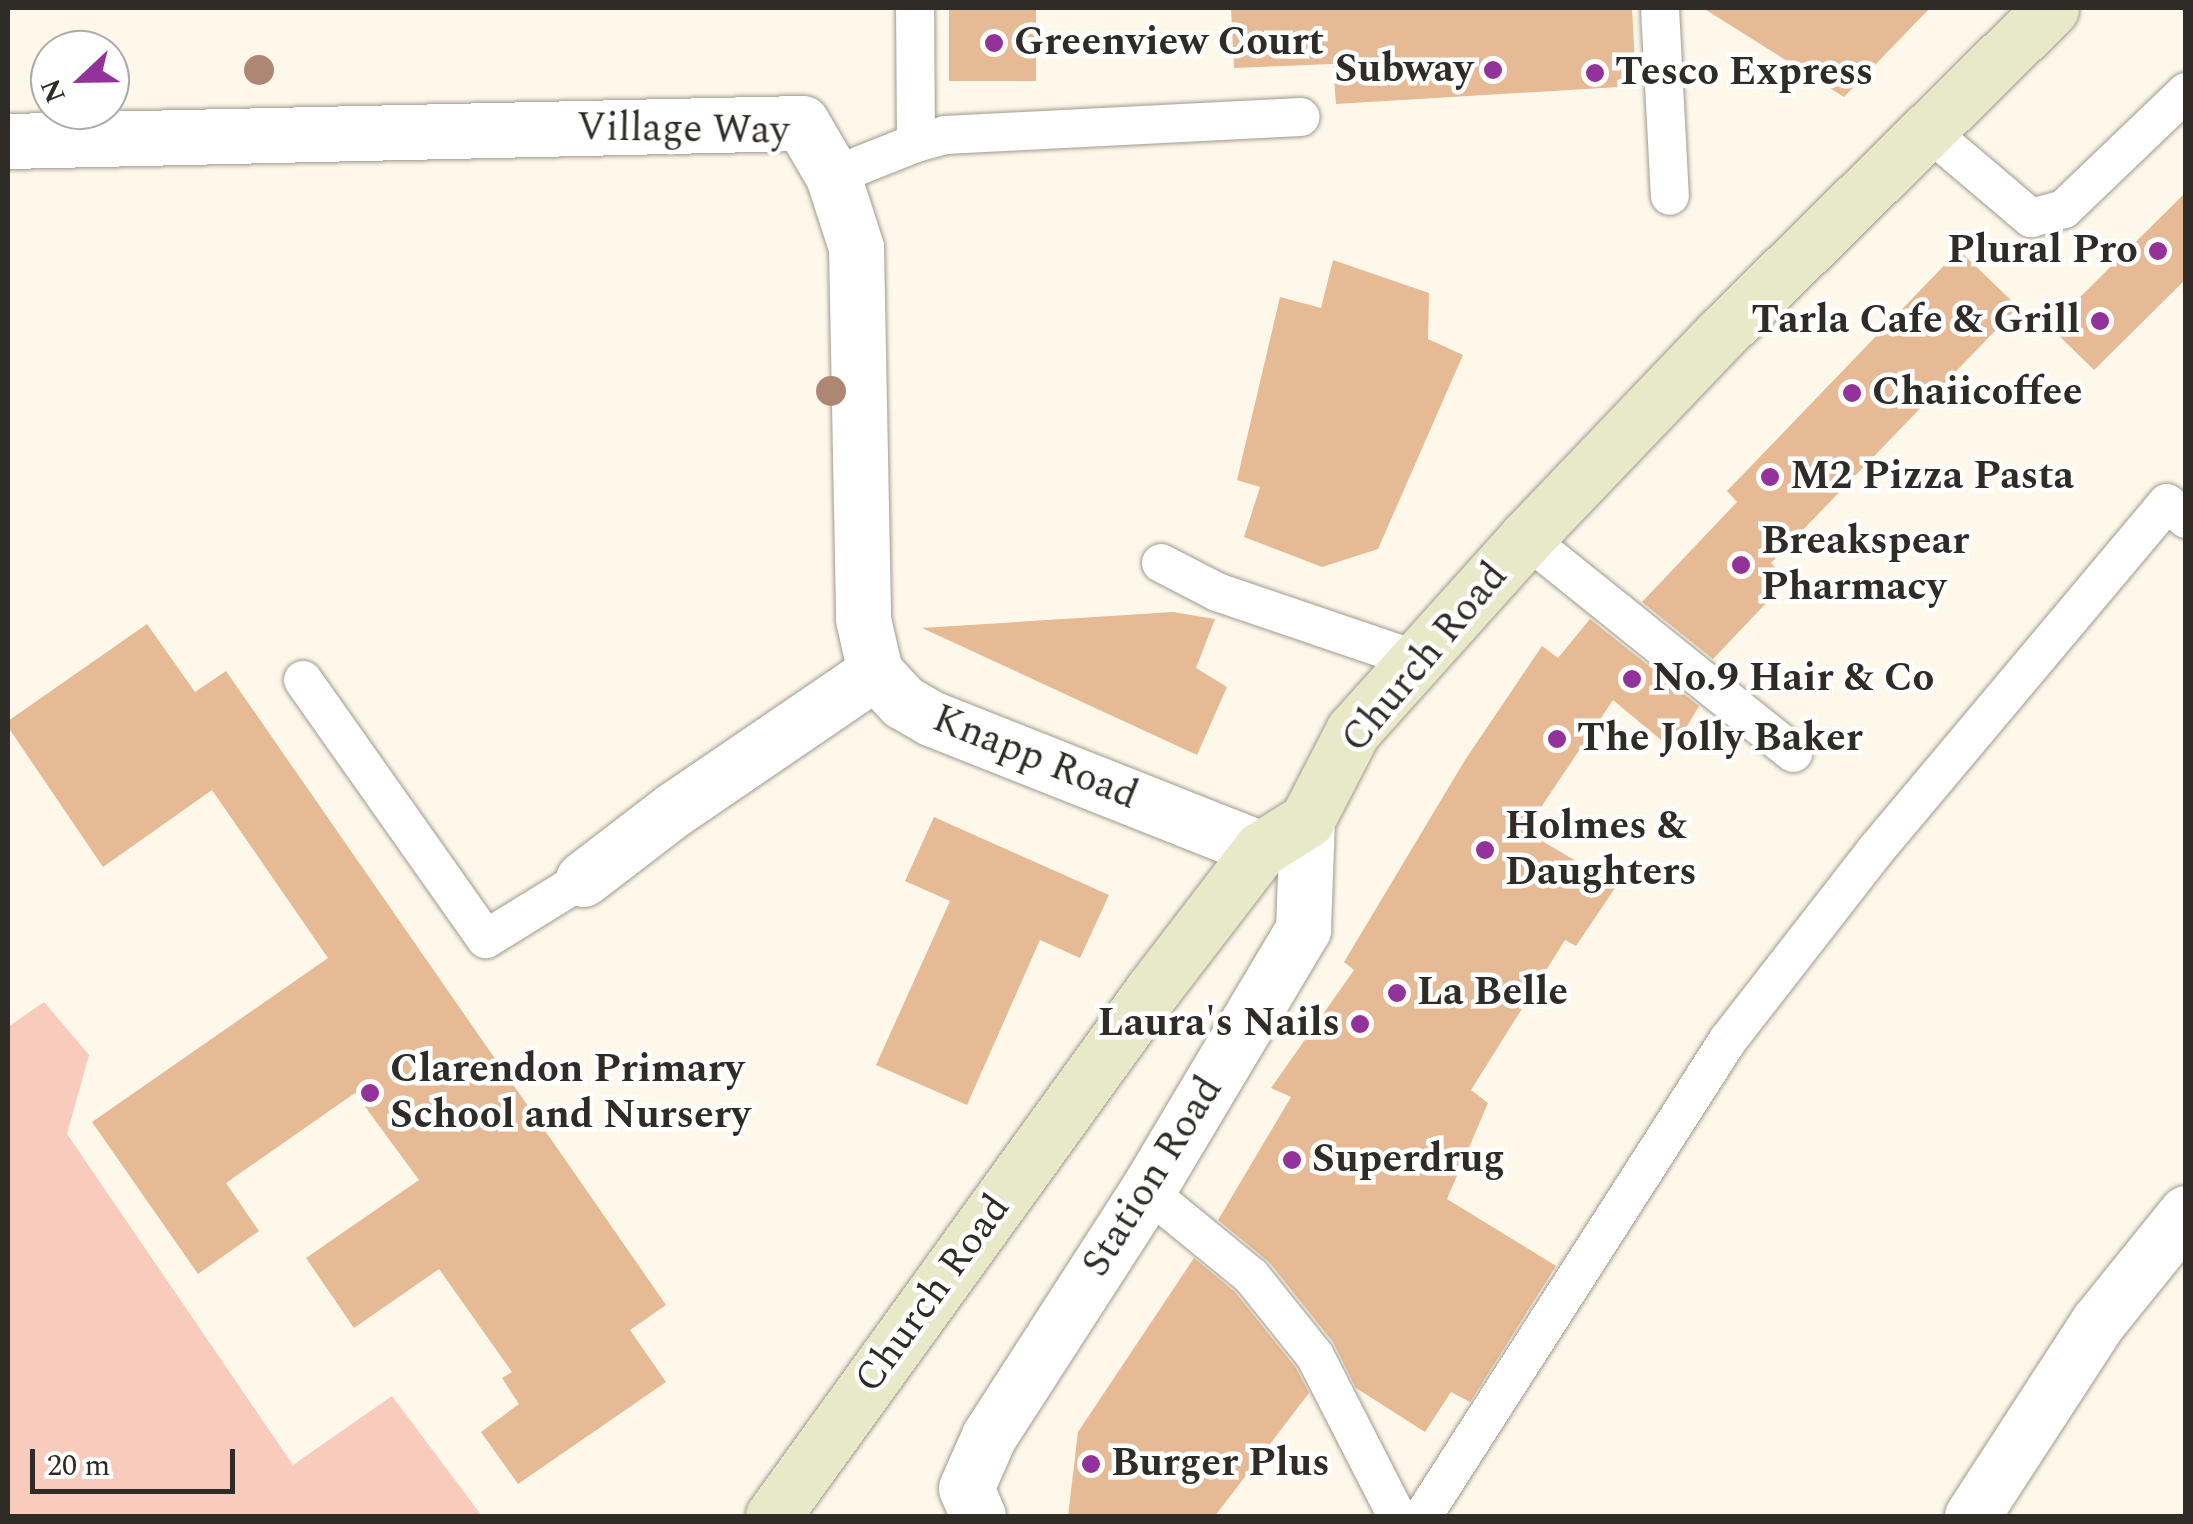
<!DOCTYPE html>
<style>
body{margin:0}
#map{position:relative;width:2193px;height:1524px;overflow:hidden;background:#fef8eb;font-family:Spectral,serif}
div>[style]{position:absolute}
.green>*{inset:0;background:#f8cbbd}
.building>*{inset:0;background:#e6ba94;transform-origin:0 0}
.roads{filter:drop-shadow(0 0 2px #a09a8e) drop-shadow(0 0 2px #a09a8e)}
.service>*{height:38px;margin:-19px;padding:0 19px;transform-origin:19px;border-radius:19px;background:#fff}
.minor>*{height:55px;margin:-27.5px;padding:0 27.5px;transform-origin:27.5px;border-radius:27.5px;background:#fff}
.tertiary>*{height:55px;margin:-27.5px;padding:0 27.5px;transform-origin:27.5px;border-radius:27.5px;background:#fff}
.secondary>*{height:55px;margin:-27.5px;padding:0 27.5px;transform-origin:27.5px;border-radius:27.5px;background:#e8e9c8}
.trees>*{width:30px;height:30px;margin:-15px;border-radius:50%;background:#ae8674}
.dots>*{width:28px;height:28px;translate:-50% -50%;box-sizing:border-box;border:5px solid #fff;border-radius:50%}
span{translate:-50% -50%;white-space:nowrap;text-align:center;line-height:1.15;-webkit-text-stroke:9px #fff;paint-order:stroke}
.poi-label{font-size:40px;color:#2f2c27;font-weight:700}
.left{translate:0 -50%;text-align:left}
.right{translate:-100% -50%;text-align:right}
.street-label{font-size:40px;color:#2f2c27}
.frame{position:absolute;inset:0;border:10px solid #2f2c27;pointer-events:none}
.north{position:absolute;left:30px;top:30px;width:100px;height:100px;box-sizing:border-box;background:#fff;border:2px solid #acaba9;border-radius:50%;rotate:248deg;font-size:28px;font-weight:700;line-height:40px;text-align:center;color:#2f2c27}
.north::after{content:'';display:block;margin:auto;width:35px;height:45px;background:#92329a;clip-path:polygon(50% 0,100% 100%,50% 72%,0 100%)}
.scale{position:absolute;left:30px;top:1449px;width:205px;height:45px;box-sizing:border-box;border:5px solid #2f2c27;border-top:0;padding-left:12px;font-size:30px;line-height:35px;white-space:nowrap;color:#2f2c27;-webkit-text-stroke:8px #fff;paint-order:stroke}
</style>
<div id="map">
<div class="green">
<div style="clip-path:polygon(44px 1002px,89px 1055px,67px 1134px,293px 1465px,392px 1396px,482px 1516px,8px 1516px,8px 1027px)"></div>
</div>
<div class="building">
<div style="left:949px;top:8px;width:87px;height:73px"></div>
<div style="clip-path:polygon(1231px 8px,1632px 8px,1636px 86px,1336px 104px,1333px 64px,1234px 68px)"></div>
<div style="clip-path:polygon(1703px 8px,1930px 8px,1844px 97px)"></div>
<div style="clip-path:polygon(2186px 192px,2186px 279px,2094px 370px,2050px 327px)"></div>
<div style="clip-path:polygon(1959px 250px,2018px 307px,1771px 563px,1788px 580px,1713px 659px,1642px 602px,1737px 502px,1727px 491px)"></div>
<div style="clip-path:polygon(1333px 260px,1429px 293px,1428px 339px,1463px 355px,1378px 549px,1322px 567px,1244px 537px,1260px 487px,1237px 480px,1280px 297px,1321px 308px)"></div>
<div style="clip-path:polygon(1173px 612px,1215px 619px,1196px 668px,1227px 687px,1197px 755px,922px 628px)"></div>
<div style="clip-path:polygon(1590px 619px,1699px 706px,1673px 750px,1613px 700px,1525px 831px,1617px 885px,1576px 946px,1565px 940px,1471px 1090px,1488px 1103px,1447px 1199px,1556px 1266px,1470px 1402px,1451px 1392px,1425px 1432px,1356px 1388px,1333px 1342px,1269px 1262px,1218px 1220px,1291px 1097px,1271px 1088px,1354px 970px,1344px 962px,1465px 760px,1542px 646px,1558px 658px)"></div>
<div style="clip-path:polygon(147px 624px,195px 692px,226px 671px,666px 1305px,630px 1330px,666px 1382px,518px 1484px,481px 1432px,519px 1404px,502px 1378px,512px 1372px,439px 1269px,354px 1328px,306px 1258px,419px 1180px,355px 1093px,226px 1183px,259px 1231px,198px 1274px,92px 1122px,328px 958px,212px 790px,103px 867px,8px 727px,8px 721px)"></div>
<div style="clip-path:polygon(934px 817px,1109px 895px,1080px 958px,1040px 940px,967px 1105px,876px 1065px,950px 901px,905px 881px)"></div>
<div style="clip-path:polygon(1194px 1258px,1235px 1292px,1296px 1368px,1309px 1393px,1215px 1516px,1068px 1516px,1078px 1432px)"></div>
</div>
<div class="roads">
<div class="service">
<div style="left:1660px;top:8px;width:188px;rotate:87deg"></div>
<div style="left:1926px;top:129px;width:138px;rotate:40.3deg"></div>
<div style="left:2031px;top:218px;width:34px;rotate:-15deg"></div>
<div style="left:2064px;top:209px;width:169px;rotate:-43.8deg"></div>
<div style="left:916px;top:143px;width:30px;rotate:-15deg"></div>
<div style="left:945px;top:135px;width:356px;rotate:-2.9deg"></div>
<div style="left:833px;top:176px;width:89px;rotate:-21.7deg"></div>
<div style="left:916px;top:143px;width:135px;rotate:-90.4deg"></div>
<div style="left:1526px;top:538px;width:343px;rotate:38.8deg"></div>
<div style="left:1161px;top:563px;width:63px;rotate:27.4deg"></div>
<div style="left:1217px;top:592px;width:211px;rotate:18.8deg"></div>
<div style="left:303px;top:680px;width:317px;rotate:54.8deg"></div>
<div style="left:486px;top:939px;width:114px;rotate:-31.7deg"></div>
<div style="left:1147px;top:1191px;width:134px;rotate:39.3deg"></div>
<div style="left:1251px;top:1276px;width:102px;rotate:51.3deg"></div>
<div style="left:1315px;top:1356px;width:180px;rotate:62.9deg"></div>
<div style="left:1423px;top:1516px;width:565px;rotate:-57.35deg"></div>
<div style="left:1728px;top:1040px;width:239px;rotate:-52.1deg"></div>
<div style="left:1875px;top:851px;width:454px;rotate:-50deg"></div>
<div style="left:2167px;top:503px;width:25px;rotate:40deg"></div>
</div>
<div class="minor">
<div style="left:8px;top:141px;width:794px;rotate:-1.3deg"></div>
<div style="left:802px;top:123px;width:61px;rotate:59.7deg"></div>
<div style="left:833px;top:176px;width:75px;rotate:72.1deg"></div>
<div style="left:856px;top:247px;width:372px;rotate:88.9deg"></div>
<div style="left:863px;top:619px;width:54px;rotate:77.2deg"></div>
<div style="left:583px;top:879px;width:113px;rotate:-37.5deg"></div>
<div style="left:673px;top:810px;width:245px;rotate:-34.3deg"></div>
<div style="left:875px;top:672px;width:41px;rotate:47deg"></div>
<div style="left:903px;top:702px;width:34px;rotate:30deg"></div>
<div style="left:933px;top:719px;width:353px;rotate:21.6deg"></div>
<div style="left:1972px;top:1516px;width:231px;rotate:-57deg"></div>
<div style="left:2098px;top:1322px;width:140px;rotate:-51.1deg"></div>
</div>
<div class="tertiary">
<div style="left:978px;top:1516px;width:30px;rotate:-113deg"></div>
<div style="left:966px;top:1488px;width:57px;rotate:-66.1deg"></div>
<div style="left:989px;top:1436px;width:292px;rotate:-57.2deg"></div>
<div style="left:1147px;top:1191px;width:305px;rotate:-59.2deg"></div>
<div style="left:1303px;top:929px;width:109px;rotate:-87.9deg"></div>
</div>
<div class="secondary">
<div style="left:773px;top:1516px;width:648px;rotate:-54.17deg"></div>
<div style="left:1152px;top:991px;width:179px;rotate:-52.5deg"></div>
<div style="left:1261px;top:849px;width:54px;rotate:-32.2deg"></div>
<div style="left:1307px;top:820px;width:100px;rotate:-62.7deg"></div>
<div style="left:1353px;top:731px;width:259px;rotate:-48.1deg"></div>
<div style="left:1526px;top:538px;width:284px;rotate:-46.3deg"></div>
<div style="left:1722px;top:333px;width:462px;rotate:-44.6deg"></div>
</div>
</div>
<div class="trees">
<div style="left:259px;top:70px"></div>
<div style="left:831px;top:391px"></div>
</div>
<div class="dots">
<div style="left:994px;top:43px;background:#92329a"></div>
<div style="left:1493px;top:70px;background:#92329a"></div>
<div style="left:1595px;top:73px;background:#92329a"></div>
<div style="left:2158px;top:251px;background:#92329a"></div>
<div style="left:2100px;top:321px;background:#92329a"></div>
<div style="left:1852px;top:393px;background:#92329a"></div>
<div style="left:1770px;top:477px;background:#92329a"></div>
<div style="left:1741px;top:565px;background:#92329a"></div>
<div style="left:1632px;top:679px;background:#92329a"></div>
<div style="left:1557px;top:739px;background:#92329a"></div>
<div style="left:1485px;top:850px;background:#92329a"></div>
<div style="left:1397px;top:993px;background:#92329a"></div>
<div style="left:1360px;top:1024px;background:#92329a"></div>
<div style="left:370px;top:1093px;background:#92329a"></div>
<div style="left:1292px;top:1160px;background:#92329a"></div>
<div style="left:1091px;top:1464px;background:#92329a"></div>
</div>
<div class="poi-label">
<span class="left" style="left:1014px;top:43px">Greenview Court</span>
<span class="right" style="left:1473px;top:70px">Subway</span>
<span class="left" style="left:1615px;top:73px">Tesco Express</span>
<span class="right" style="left:2138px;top:251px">Plural Pro</span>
<span class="right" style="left:2080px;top:321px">Tarla Cafe &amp; Grill</span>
<span class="left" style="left:1872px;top:393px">Chaiicoffee</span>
<span class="left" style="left:1790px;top:477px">M2 Pizza Pasta</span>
<span class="left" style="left:1761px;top:565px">Breakspear<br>Pharmacy</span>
<span class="left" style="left:1652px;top:679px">No.9 Hair &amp; Co</span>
<span class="left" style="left:1577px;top:739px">The Jolly Baker</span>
<span class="left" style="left:1505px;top:850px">Holmes &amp;<br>Daughters</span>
<span class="left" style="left:1417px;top:993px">La Belle</span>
<span class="right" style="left:1340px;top:1024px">Laura's Nails</span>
<span class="left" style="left:390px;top:1093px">Clarendon Primary<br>School and Nursery</span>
<span class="left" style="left:1312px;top:1160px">Superdrug</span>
<span class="left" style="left:1111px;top:1464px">Burger Plus</span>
</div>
<div class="street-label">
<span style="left:683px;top:130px;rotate:1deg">Village Way</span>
<span style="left:1425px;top:658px;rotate:-50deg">Church Road</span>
<span style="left:1035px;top:758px;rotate:22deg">Knapp Road</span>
<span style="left:1153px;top:1177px;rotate:-58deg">Station Road</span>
<span style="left:933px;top:1294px;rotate:-54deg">Church Road</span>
</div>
<div class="frame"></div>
<div class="north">N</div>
<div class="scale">20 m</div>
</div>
